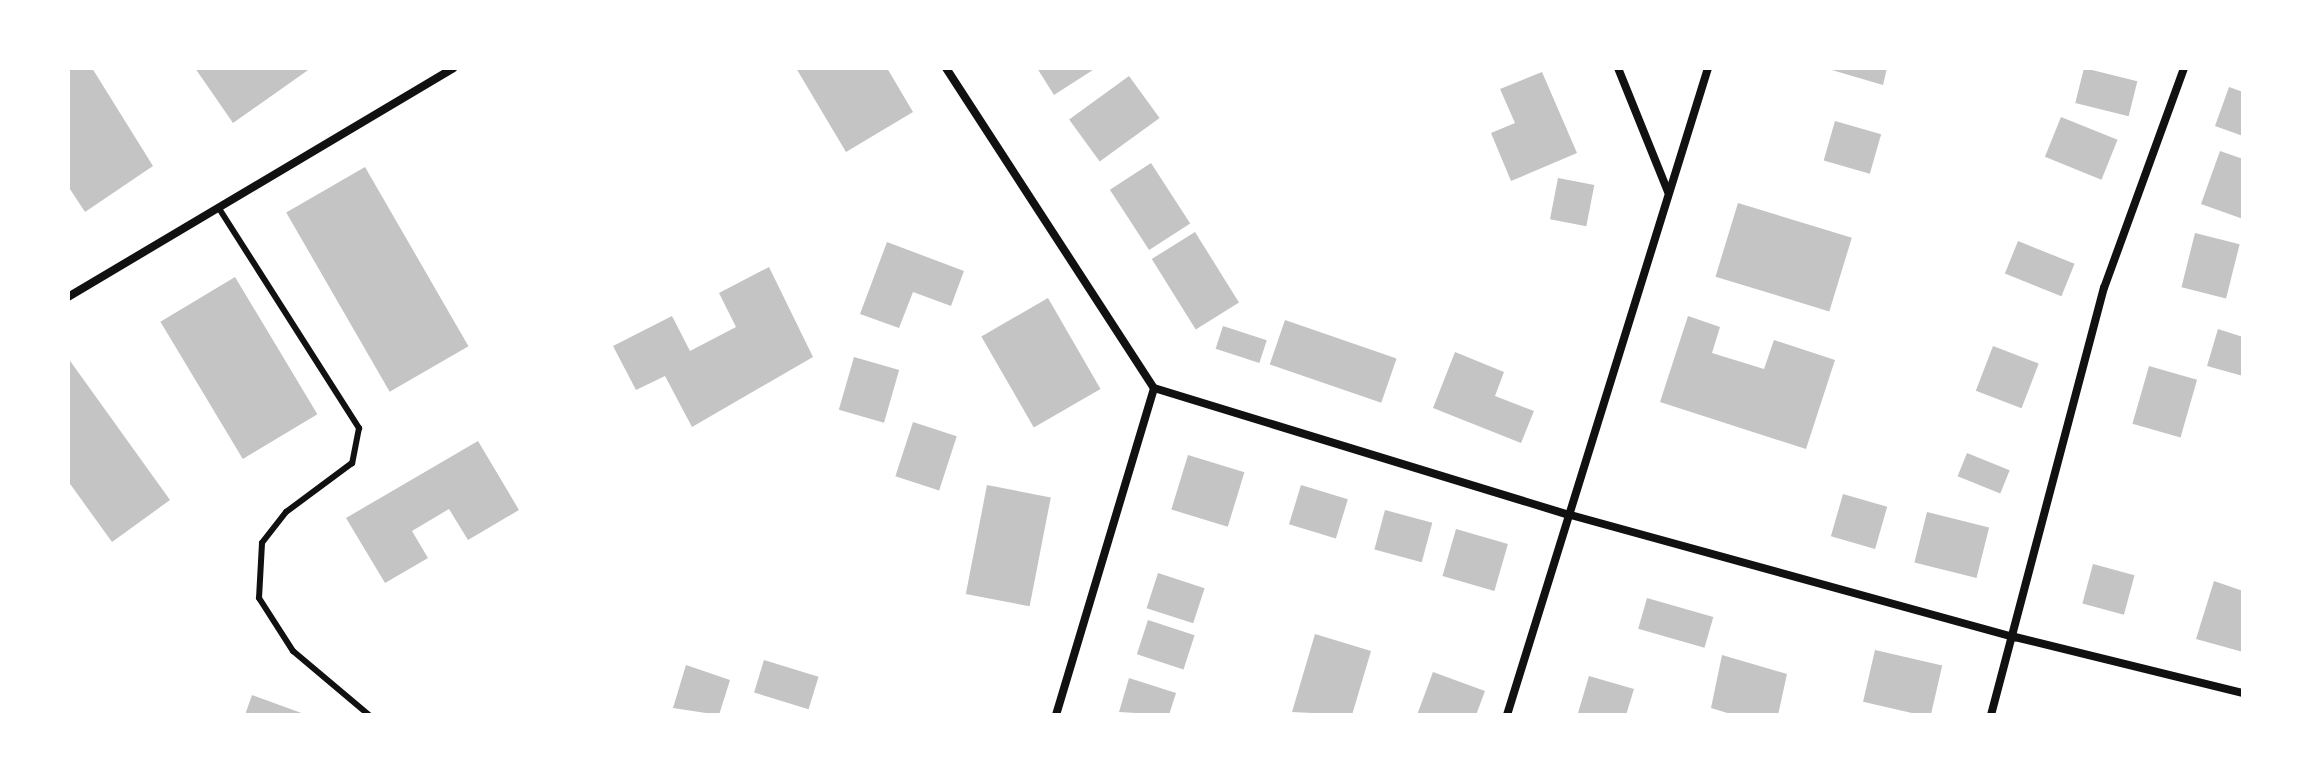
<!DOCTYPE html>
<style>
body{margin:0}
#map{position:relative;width:2311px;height:783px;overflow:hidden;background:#fff;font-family:Commissioner,sans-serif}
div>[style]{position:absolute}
.building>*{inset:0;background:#c4c4c4;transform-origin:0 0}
.service>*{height:6px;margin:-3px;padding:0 3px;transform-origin:3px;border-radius:3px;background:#111}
.minor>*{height:8px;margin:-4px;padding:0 4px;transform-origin:4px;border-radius:4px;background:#111}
span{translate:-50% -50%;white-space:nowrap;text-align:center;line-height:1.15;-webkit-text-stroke:7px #fff;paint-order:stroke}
.frame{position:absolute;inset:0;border:70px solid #fff;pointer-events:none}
</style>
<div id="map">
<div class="building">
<div style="clip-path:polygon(68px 68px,92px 68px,153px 166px,85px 212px,68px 186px)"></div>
<div style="clip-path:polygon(195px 68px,311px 68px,233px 123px)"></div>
<div style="clip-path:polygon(796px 68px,887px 68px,913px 112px,846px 152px)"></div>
<div style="clip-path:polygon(1037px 68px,1096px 68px,1054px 95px)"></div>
<div style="clip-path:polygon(1825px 68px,1887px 68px,1883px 85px)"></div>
<div style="left:2084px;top:68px;width:55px;height:36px;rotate:14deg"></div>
<div style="clip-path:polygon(1542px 72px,1577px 153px,1511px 181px,1491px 133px,1515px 123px,1500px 89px)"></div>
<div style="left:1129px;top:76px;width:52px;height:74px;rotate:54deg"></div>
<div style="clip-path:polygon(2229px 87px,2243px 92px,2243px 136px,2215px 126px)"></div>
<div style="left:2061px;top:117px;width:61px;height:43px;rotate:22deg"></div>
<div style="left:1835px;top:121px;width:48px;height:41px;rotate:16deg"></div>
<div style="clip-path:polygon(2220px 151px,2243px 159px,2243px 219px,2201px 204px)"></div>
<div style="left:1151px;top:163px;width:72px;height:49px;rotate:57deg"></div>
<div style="left:365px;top:167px;width:207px;height:91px;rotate:60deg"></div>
<div style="left:1558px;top:178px;width:37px;height:42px;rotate:11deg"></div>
<div style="left:1738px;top:203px;width:119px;height:77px;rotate:17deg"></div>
<div style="left:1195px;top:232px;width:83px;height:51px;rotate:58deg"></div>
<div style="left:2195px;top:233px;width:46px;height:56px;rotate:14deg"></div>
<div style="left:2018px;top:241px;width:61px;height:35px;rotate:22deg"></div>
<div style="clip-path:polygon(887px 242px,964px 271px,951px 306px,913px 292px,899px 328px,860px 314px)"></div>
<div style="clip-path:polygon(769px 267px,813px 357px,692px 427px,665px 376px,636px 390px,613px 346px,672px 316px,690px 351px,736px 327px,719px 293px)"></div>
<div style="left:235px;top:277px;width:160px;height:87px;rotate:59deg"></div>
<div style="left:1048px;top:298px;width:105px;height:77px;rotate:60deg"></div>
<div style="clip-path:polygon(1688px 316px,1720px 327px,1712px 353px,1764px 369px,1774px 340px,1835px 360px,1806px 449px,1660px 402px)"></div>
<div style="left:1285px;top:320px;width:118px;height:47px;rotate:19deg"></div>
<div style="left:1223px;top:326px;width:46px;height:24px;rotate:18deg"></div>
<div style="clip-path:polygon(2218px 329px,2243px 337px,2243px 376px,2207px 366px)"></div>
<div style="left:1993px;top:346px;width:49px;height:48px;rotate:21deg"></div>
<div style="clip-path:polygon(1455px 352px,1504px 372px,1495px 396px,1534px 411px,1521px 443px,1433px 408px)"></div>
<div style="left:854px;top:357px;width:47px;height:55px;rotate:16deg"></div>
<div style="clip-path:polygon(68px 358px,170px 500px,112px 542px,68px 481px)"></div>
<div style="left:2149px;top:366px;width:50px;height:60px;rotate:16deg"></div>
<div style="left:913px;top:422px;width:46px;height:57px;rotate:18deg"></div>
<div style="clip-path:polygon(478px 441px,519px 510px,468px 540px,449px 509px,412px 531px,428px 558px,385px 583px,346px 518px)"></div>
<div style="left:1967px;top:453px;width:46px;height:25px;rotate:22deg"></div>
<div style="left:1188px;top:455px;width:59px;height:57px;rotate:17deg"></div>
<div style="left:987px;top:485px;width:65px;height:111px;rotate:11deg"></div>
<div style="left:1301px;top:485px;width:49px;height:41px;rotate:17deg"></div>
<div style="left:1843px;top:494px;width:46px;height:44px;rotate:16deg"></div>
<div style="left:1385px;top:510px;width:49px;height:41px;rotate:15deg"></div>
<div style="left:1927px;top:512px;width:64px;height:52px;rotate:14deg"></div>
<div style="left:1456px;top:529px;width:54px;height:49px;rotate:16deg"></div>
<div style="left:2093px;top:564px;width:43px;height:41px;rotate:15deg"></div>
<div style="left:1158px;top:573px;width:49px;height:37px;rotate:18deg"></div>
<div style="clip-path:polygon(2214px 581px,2243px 591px,2243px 652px,2196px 639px)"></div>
<div style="left:1647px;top:598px;width:69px;height:32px;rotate:16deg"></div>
<div style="left:1148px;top:620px;width:49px;height:36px;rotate:18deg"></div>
<div style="clip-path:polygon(1315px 634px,1371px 651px,1352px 715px,1292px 712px)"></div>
<div style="left:1875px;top:650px;width:69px;height:53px;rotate:13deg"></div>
<div style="clip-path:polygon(1722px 655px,1787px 674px,1778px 715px,1734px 715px,1711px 708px)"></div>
<div style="left:764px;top:660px;width:57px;height:34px;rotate:17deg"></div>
<div style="clip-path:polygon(686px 665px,730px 680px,719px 715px,673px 708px)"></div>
<div style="clip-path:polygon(1433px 672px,1485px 691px,1476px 715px,1417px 715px)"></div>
<div style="clip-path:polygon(1589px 676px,1634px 689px,1626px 715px,1578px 713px)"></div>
<div style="clip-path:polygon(1129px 678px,1176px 693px,1169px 715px,1119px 712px)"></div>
<div style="clip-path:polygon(252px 695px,307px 715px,245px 715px)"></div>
</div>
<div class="service">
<div style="left:220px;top:210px;width:259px;rotate:57.5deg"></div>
<div style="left:359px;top:428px;width:36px;rotate:101deg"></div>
<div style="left:352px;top:463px;width:82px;rotate:143.4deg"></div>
<div style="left:286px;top:512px;width:39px;rotate:128deg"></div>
<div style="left:262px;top:543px;width:55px;rotate:93.1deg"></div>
<div style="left:259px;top:598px;width:63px;rotate:57.3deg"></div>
<div style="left:293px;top:651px;width:99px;rotate:40.1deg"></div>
</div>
<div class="minor">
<div style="left:946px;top:68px;width:382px;rotate:57deg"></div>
<div style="left:1154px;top:388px;width:432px;rotate:17deg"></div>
<div style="left:1567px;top:514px;width:465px;rotate:15.4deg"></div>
<div style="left:2015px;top:637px;width:235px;rotate:13.8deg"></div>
<div style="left:1618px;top:68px;width:134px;rotate:68deg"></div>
<div style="left:68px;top:297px;width:448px;rotate:-30.7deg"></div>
<div style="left:1056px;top:715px;width:341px;rotate:-73.3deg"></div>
<div style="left:1507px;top:715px;width:678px;rotate:-72.74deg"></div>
<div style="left:1991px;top:715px;width:442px;rotate:-75.2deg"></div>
<div style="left:2104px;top:288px;width:234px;rotate:-70deg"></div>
</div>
<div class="frame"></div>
</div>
